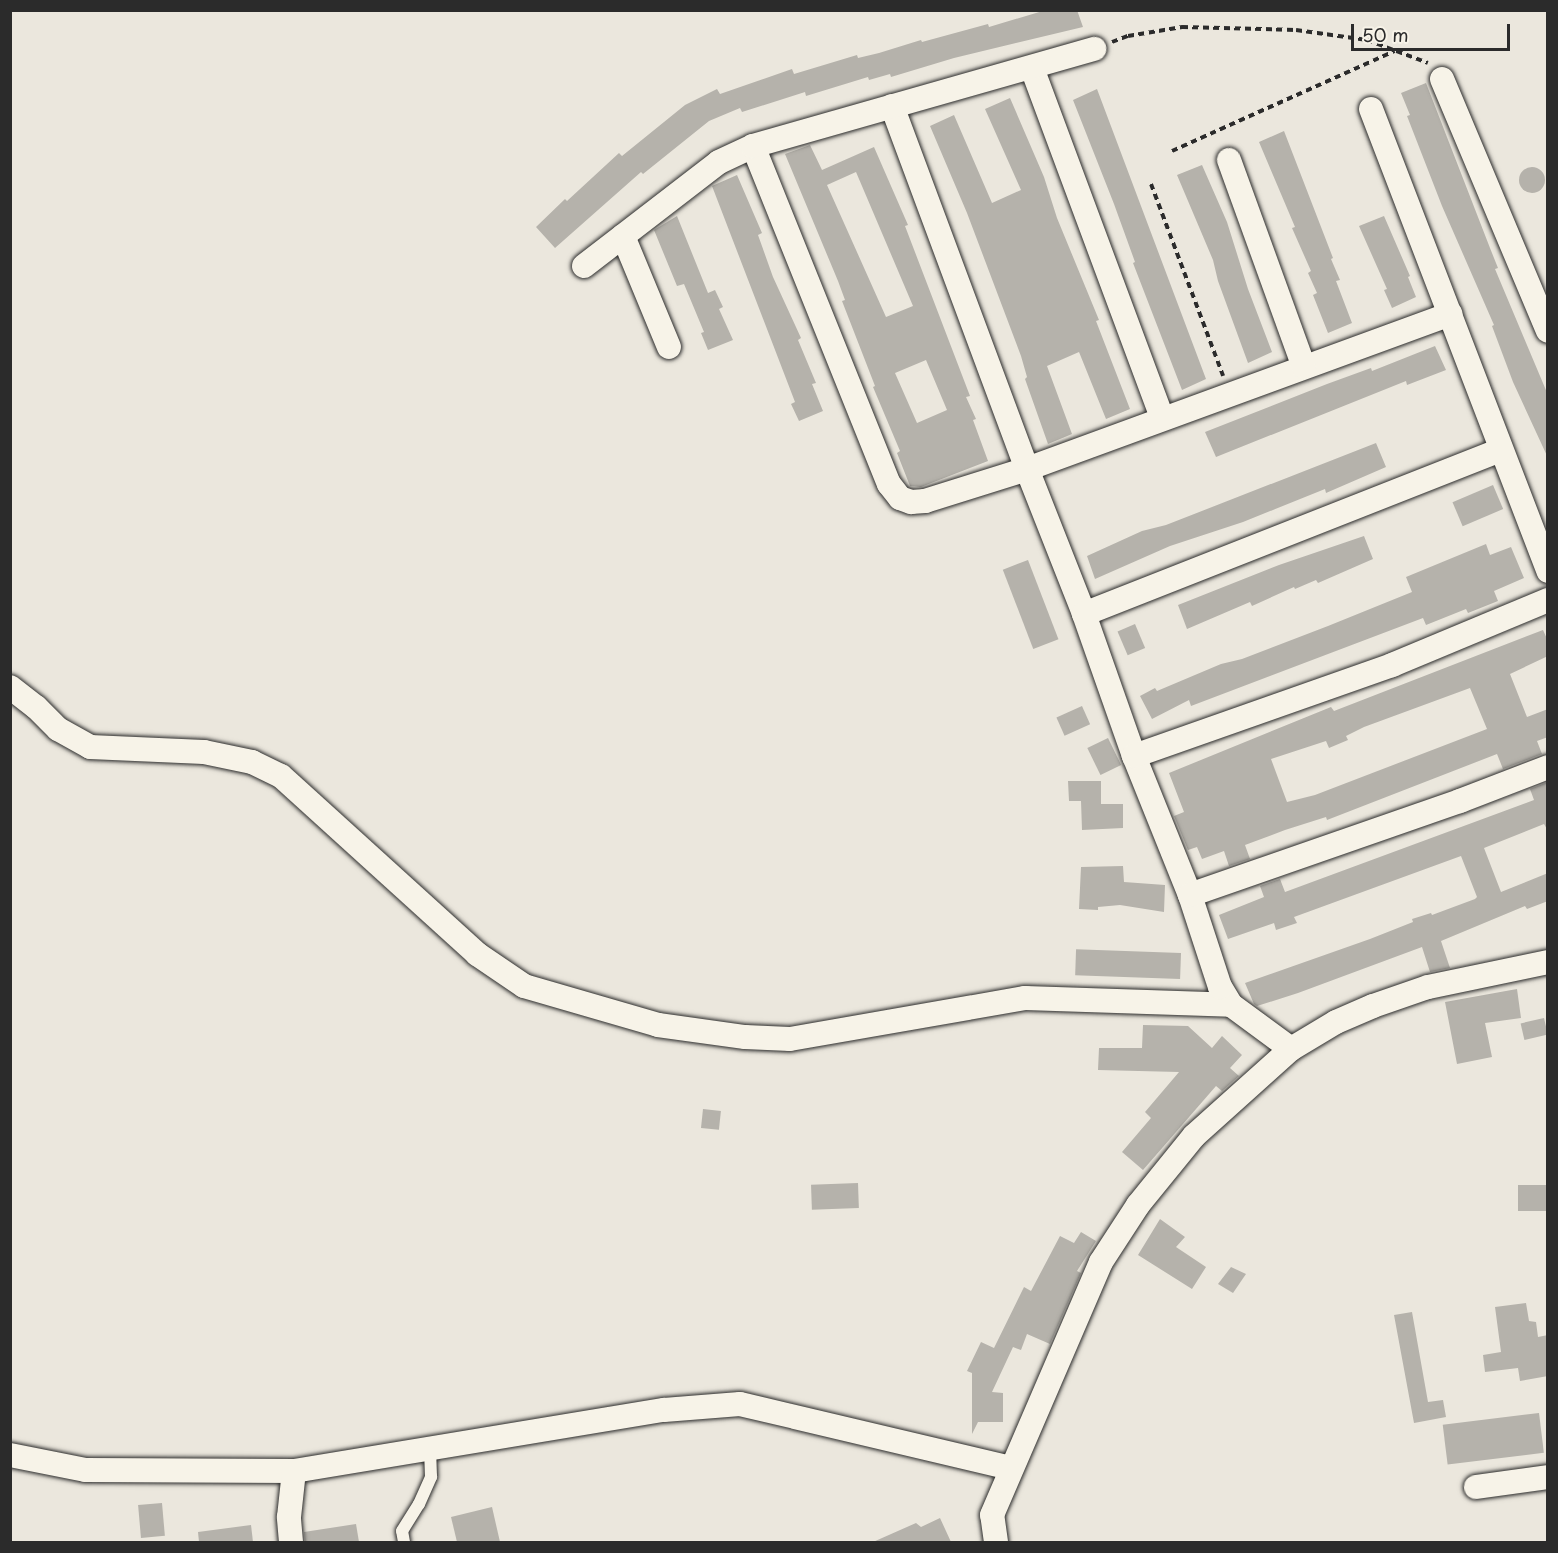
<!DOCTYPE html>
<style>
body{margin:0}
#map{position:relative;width:1558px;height:1553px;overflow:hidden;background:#ebe7dd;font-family:"Playpen Sans",sans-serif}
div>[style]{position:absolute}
.building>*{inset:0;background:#b5b2ab;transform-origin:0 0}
.round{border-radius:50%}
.path>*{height:4px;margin-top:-2px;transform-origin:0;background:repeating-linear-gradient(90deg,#2b2b2b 0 6px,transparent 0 10.5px)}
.roads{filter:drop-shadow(0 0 2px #2b2b2b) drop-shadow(0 0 2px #2b2b2b)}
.service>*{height:12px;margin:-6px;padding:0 6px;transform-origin:6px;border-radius:6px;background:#f7f3e8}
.minor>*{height:24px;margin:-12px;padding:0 12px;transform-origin:12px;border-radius:12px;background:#f7f3e8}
span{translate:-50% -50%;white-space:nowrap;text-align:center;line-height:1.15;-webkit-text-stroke:5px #f7f3e8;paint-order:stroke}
.frame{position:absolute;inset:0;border:12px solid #2b2b2b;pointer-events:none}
.scale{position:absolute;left:1351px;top:24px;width:159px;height:27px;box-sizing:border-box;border:3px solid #2b2b2b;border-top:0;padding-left:8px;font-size:18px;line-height:21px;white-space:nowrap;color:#2b2b2b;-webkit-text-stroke:4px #f7f3e8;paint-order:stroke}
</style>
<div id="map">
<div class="building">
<div style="clip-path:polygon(1046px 10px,1077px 10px,1083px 27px,954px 58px,891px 77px,890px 74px,869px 80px,868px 77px,806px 96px,805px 92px,742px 112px,740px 108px,709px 121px,643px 174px,641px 172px,555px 248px,536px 227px,565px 199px,567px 201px,619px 153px,622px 156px,685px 105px,717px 89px,720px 94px,792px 69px,794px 74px,857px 55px,858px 58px,879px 53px,921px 40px,922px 42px,988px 24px,989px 27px)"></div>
<div style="clip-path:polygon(1426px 83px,1490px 248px,1498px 268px,1495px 269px,1548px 395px,1548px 458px,1513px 382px,1492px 326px,1494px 325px,1442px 206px,1407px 116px,1410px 115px,1401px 93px)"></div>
<div style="clip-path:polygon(1097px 89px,1206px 379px,1182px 390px,1133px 263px,1135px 262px,1114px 204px,1073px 100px)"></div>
<div style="clip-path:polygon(1010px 98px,1044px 177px,1057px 218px,1099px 320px,1096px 321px,1130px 409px,1106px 419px,1079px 352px,1047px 366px,1072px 434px,1048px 444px,1025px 379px,1027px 377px,1021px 356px,967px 213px,930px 126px,954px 115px,992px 203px,1021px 190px,985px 109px)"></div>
<div style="clip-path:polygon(1284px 131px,1333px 258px,1331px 259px,1340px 280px,1336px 281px,1352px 323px,1328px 333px,1313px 295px,1317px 293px,1308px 273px,1311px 271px,1292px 228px,1295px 227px,1259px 142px)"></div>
<div style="clip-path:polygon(evenodd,810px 145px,822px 170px,874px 147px,908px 225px,905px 226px,970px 396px,966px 397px,976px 419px,973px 420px,988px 461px,921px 487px,910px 486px,897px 453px,900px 451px,873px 387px,875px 386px,842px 301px,845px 300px,838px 281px,785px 154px,810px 145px,856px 172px,913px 306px,886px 317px,827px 185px,856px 172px,810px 145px,926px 360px,947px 410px,917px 423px,895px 373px,926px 360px)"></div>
<div style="clip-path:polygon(1202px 165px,1227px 222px,1248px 289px,1272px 352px,1248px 363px,1218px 281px,1213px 260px,1177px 175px)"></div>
<div class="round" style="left:1519px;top:167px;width:26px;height:26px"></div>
<div style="clip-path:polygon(737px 175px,762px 233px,758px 235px,773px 277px,801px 338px,798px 340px,816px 383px,812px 384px,823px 411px,799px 421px,791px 404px,795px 402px,712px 186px)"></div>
<div style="clip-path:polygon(677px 216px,708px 293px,715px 290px,723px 307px,719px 309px,733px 340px,708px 350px,701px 333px,704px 332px,684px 284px,677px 286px,654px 230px)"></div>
<div style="clip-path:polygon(1384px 216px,1410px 276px,1408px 277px,1416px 297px,1392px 308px,1384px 290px,1387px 289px,1359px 226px)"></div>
<div style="clip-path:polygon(1435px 346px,1446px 370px,1407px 385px,1406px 381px,1216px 457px,1205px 432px,1327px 384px,1371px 368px,1372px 371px)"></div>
<div style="clip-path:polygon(1376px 443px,1386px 467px,1326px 493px,1325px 489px,1243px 522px,1170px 546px,1095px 579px,1087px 556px,1142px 531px,1166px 525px)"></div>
<div style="left:1493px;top:485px;width:26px;height:44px;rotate:67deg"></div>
<div style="clip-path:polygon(1364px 536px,1373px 559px,1318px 583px,1316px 580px,1295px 589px,1294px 587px,1252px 606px,1250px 602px,1187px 629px,1178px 605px,1279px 565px)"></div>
<div style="clip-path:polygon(1486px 544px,1490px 555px,1511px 547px,1524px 578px,1494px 591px,1498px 601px,1468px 613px,1466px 609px,1426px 625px,1423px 618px,1191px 706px,1189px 700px,1152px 719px,1140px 696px,1155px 688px,1157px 691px,1221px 664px,1242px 659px,1328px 626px,1412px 592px,1406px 577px)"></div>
<div style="left:1028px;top:560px;width:85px;height:27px;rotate:69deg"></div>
<div style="left:1135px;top:624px;width:26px;height:19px;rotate:67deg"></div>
<div style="clip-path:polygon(evenodd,1543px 630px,1548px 641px,1548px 656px,1510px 674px,1527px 717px,1548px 709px,1548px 737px,1537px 741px,1542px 754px,1503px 769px,1497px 754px,1327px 820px,1326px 817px,1285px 830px,1245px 845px,1250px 859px,1229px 866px,1224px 851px,1202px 859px,1197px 847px,1188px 850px,1174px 816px,1184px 812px,1169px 773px,1331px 707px,1334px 711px,1543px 630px,1470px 688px,1487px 729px,1315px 795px,1287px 802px,1271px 759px,1326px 741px,1329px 748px,1348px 740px,1346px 736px,1364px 727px,1470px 688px)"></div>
<div style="left:1082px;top:706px;width:20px;height:28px;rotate:66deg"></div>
<div style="left:1108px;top:738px;width:30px;height:23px;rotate:64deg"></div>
<div style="clip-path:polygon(1068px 781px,1101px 781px,1101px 804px,1123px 804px,1123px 828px,1082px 830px,1081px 801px,1069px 801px)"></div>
<div style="clip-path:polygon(1548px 782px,1548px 831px,1544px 824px,1484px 848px,1501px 892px,1548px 873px,1548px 901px,1527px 909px,1525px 906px,1441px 941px,1450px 968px,1430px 972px,1422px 947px,1298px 993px,1257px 1006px,1254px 1004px,1245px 983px,1370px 939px,1413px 922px,1412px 919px,1431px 913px,1432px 915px,1475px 899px,1477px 897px,1461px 856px,1294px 917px,1297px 923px,1276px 930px,1274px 923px,1228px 939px,1219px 915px,1264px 897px,1260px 886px,1280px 879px,1285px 892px,1534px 800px,1530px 789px)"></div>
<div style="clip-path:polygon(1123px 866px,1124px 882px,1165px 885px,1164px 912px,1120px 905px,1098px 907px,1098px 910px,1079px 909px,1081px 867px)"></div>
<div style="left:1181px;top:953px;width:26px;height:105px;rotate:92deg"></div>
<div style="clip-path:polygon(1517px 989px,1521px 1018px,1485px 1023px,1492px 1057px,1457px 1064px,1445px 1002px)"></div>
<div style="left:1544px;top:1018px;width:17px;height:24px;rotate:77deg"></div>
<div style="clip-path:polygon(1143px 1025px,1188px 1026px,1212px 1048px,1222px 1036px,1242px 1055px,1230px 1068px,1239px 1076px,1222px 1091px,1216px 1086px,1143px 1170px,1122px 1152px,1151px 1118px,1145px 1112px,1179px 1072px,1098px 1070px,1099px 1048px,1142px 1048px)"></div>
<div style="left:703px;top:1109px;width:18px;height:19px;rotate:6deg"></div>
<div style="left:858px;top:1183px;width:25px;height:47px;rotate:88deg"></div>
<div style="left:1548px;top:1185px;width:26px;height:30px;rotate:90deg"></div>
<div style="clip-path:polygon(1160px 1219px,1185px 1237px,1176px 1247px,1206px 1267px,1192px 1289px,1138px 1255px)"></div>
<div style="clip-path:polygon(1081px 1232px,1096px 1241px,1077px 1271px,1081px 1273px,1050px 1344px,1027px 1334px,1021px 1350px,1013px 1347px,992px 1392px,1003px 1393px,1003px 1422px,978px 1422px,972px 1434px,972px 1373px,967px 1371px,981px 1342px,994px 1348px,1024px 1287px,1031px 1291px,1060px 1236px,1074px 1243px)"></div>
<div style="clip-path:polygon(1231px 1267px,1246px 1274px,1233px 1293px,1218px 1284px)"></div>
<div style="clip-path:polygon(1526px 1303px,1529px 1321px,1536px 1322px,1538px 1337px,1548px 1335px,1548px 1376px,1520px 1381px,1518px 1368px,1485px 1372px,1483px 1355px,1501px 1352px,1495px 1307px)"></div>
<div style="clip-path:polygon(1412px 1312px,1428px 1402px,1443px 1400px,1446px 1417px,1414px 1423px,1394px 1315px)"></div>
<div style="left:1539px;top:1413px;width:40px;height:97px;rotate:83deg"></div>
<div style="left:162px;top:1503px;width:33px;height:24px;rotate:85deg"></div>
<div style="clip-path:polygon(492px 1507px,500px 1542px,457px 1542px,451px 1517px)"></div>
<div style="clip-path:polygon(940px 1518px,951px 1542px,873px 1542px,916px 1523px,921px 1527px)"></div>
<div style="clip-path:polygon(356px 1524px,359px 1542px,305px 1542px,304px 1532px)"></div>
<div style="clip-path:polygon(251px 1525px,253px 1542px,199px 1542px,198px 1532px)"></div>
</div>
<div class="path">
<div style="left:1112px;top:42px;width:17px;rotate:-21deg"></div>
<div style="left:1128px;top:36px;width:55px;rotate:-9.5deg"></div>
<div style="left:1182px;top:27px;width:114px;rotate:1.5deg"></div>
<div style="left:1296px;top:30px;width:72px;rotate:8deg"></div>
<div style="left:1367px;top:40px;width:65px;rotate:20.7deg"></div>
<div style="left:1172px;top:151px;width:244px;rotate:-24.2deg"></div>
<div style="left:1151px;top:184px;width:205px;rotate:69.4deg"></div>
</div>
<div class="roads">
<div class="service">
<div style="left:404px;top:1542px;width:11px;rotate:-100deg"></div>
<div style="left:402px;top:1531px;width:32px;rotate:-58deg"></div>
<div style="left:419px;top:1504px;width:30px;rotate:-66deg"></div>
<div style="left:431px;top:1477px;width:30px;rotate:-92deg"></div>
</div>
<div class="minor">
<div style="left:1032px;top:68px;width:373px;rotate:69.6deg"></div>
<div style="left:1442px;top:79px;width:273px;rotate:67.2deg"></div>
<div style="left:892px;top:106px;width:387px;rotate:69.6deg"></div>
<div style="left:1027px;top:469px;width:156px;rotate:68.5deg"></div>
<div style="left:1084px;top:614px;width:151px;rotate:70.6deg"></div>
<div style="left:1134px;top:756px;width:150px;rotate:68.1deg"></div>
<div style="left:1371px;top:109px;width:495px;rotate:69deg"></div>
<div style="left:753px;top:146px;width:364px;rotate:68.1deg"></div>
<div style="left:889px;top:484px;width:18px;rotate:52deg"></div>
<div style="left:900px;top:498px;width:12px;rotate:20deg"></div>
<div style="left:911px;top:502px;width:14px;rotate:-4deg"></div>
<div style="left:925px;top:501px;width:107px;rotate:-17.4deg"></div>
<div style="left:1027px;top:469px;width:451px;rotate:-20.1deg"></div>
<div style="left:1229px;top:160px;width:220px;rotate:70.1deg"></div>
<div style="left:623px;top:236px;width:120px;rotate:67.5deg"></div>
<div style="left:584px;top:266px;width:170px;rotate:-37.6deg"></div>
<div style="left:719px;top:162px;width:38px;rotate:-25deg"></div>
<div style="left:753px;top:146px;width:355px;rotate:-15.9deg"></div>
<div style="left:1084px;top:614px;width:448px;rotate:-21.5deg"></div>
<div style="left:10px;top:687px;width:33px;rotate:38deg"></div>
<div style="left:36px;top:707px;width:31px;rotate:45deg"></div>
<div style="left:58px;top:729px;width:37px;rotate:29deg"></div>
<div style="left:90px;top:747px;width:114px;rotate:2.5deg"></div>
<div style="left:204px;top:752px;width:49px;rotate:11.8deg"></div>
<div style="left:252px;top:762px;width:32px;rotate:26deg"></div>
<div style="left:281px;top:776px;width:265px;rotate:42.2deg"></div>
<div style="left:477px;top:954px;width:57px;rotate:34.2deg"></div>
<div style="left:524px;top:986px;width:140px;rotate:16.2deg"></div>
<div style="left:658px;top:1025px;width:88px;rotate:7.9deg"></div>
<div style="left:745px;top:1037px;width:45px;rotate:2.5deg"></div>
<div style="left:790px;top:1039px;width:239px;rotate:-9.9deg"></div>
<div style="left:1025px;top:998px;width:206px;rotate:1.9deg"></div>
<div style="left:1134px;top:756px;width:274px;rotate:-19.4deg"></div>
<div style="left:1392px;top:665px;width:169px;rotate:-22.6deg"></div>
<div style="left:1291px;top:1049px;width:74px;rotate:-143.7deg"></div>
<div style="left:1231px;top:1005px;width:21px;rotate:-121deg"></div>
<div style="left:1220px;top:987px;width:97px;rotate:-108.1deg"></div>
<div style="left:1190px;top:895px;width:286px;rotate:-19.2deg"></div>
<div style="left:1460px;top:801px;width:94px;rotate:-21.1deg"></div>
<div style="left:10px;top:1455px;width:77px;rotate:11.2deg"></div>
<div style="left:86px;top:1470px;width:208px;rotate:0.3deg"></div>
<div style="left:294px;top:1471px;width:375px;rotate:-9.4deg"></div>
<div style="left:664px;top:1410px;width:76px;rotate:-4.5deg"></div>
<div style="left:740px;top:1404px;width:277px;rotate:13.3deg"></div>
<div style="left:1476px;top:1487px;width:73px;rotate:-7.9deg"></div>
<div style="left:291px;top:1542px;width:25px;rotate:-95deg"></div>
<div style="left:289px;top:1517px;width:46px;rotate:-83.8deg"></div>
<div style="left:996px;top:1542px;width:27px;rotate:-98deg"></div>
<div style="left:992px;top:1515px;width:275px;rotate:-66.7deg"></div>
<div style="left:1101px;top:1262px;width:68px;rotate:-57deg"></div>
<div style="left:1138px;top:1205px;width:89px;rotate:-50.9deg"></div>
<div style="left:1194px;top:1136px;width:130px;rotate:-41.9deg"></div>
<div style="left:1291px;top:1049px;width:52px;rotate:-31deg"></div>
<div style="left:1336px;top:1022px;width:40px;rotate:-23.4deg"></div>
<div style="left:1373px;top:1006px;width:58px;rotate:-19.1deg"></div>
<div style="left:1428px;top:987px;width:123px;rotate:-11.8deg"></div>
</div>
</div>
<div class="frame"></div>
<div class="scale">50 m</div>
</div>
